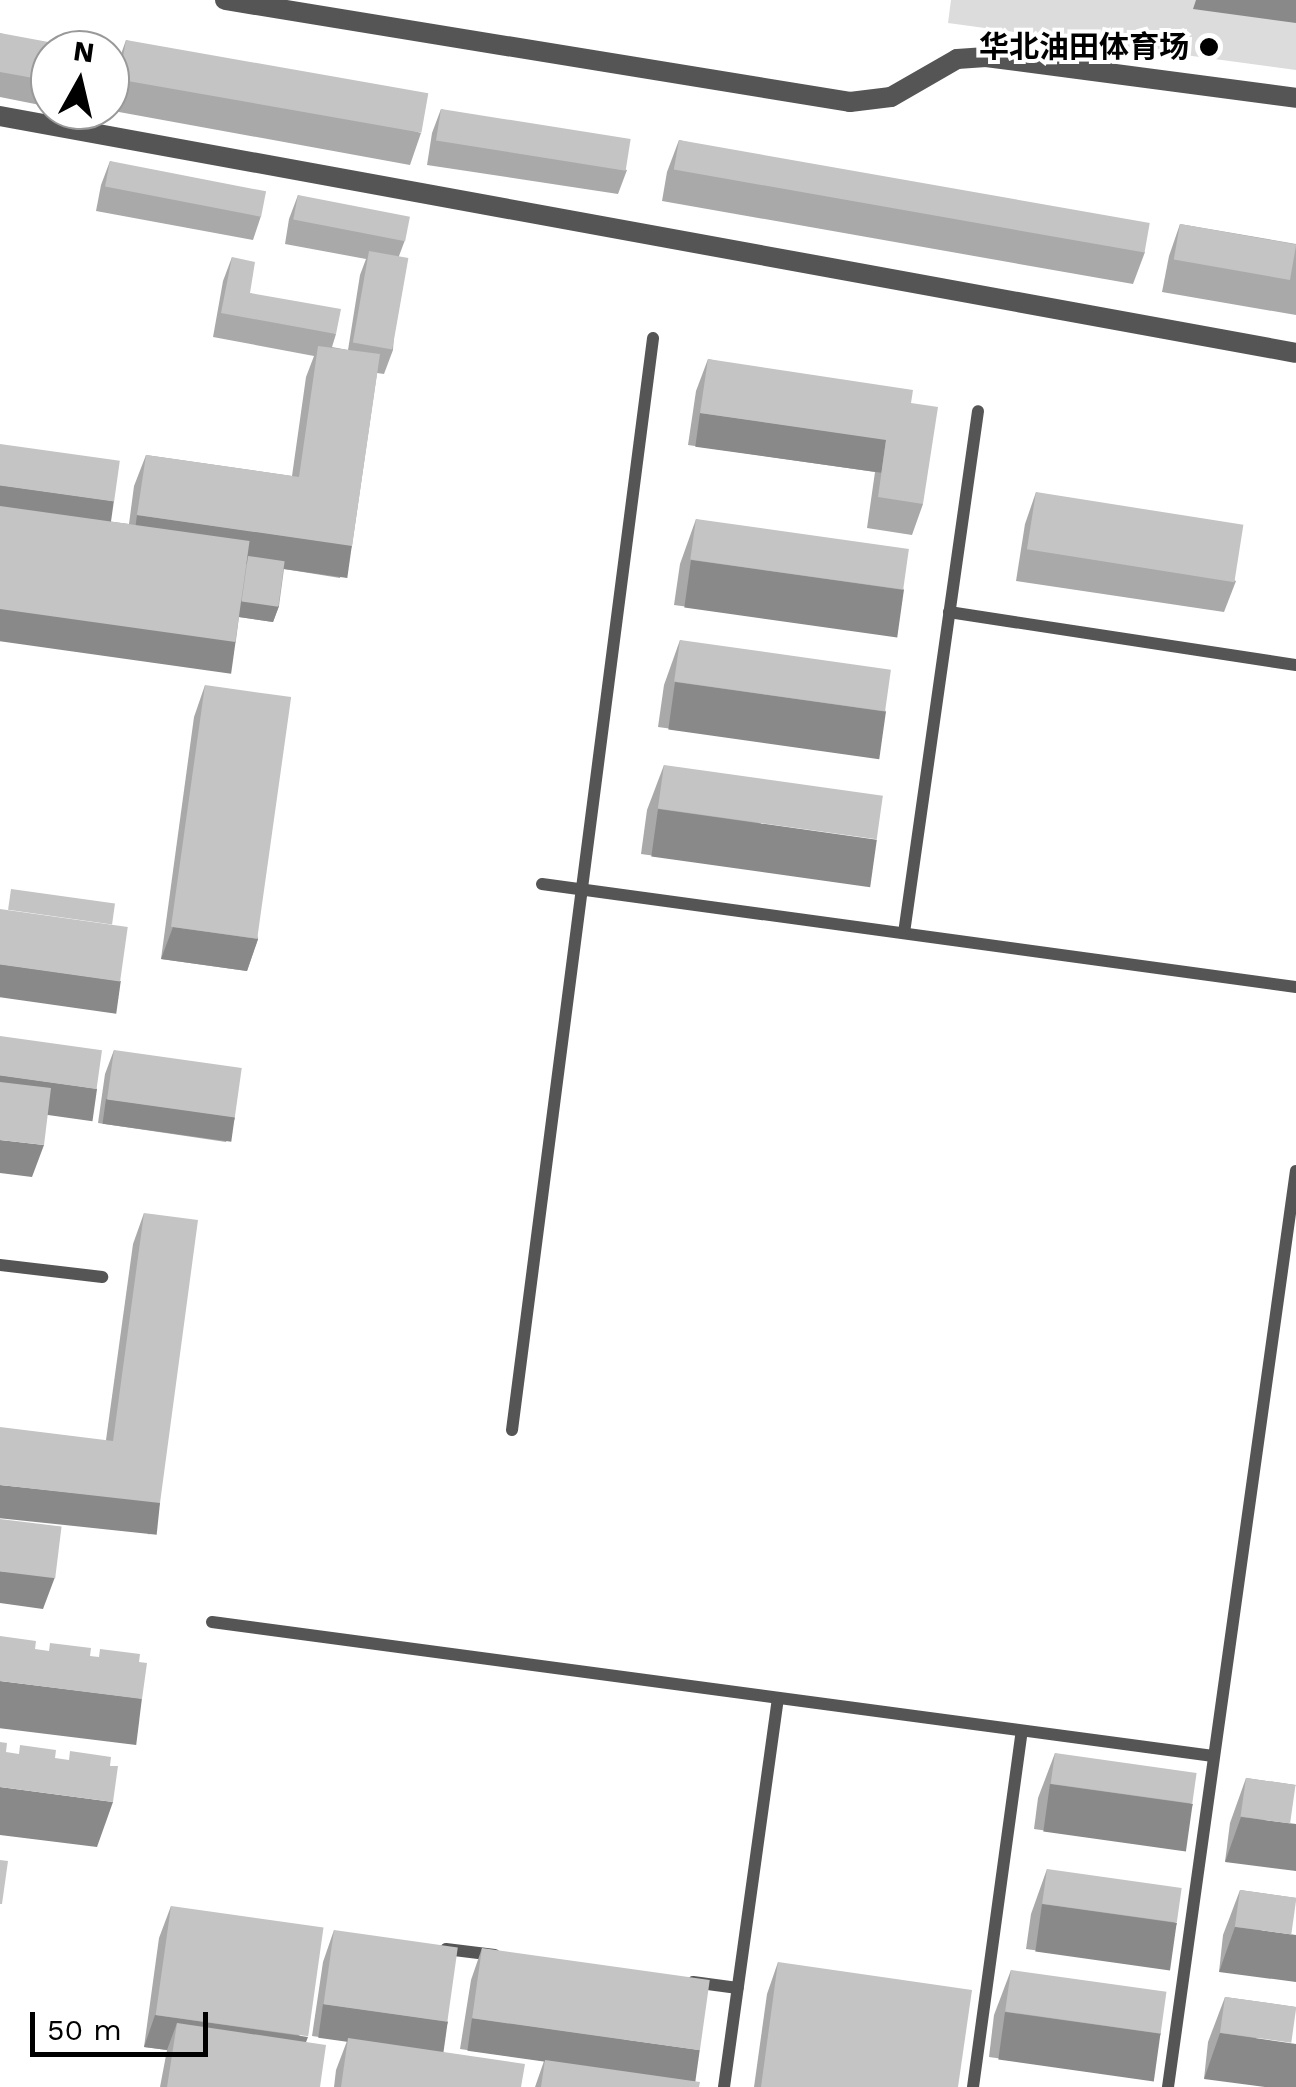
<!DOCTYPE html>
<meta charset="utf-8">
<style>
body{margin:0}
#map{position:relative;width:1296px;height:2087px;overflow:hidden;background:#fff;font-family:"Work Sans","Noto Sans SC",sans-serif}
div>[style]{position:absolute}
.green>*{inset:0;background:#dcdcdc}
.lane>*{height:12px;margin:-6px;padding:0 6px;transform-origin:6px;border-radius:6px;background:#555}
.street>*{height:20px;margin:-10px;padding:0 10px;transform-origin:10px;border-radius:10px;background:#555}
.wall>*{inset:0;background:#a9a9a9}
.shaded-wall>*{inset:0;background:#898989;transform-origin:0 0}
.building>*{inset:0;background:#c4c4c4;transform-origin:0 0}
.dots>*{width:28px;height:28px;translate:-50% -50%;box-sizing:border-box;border:5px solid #fff;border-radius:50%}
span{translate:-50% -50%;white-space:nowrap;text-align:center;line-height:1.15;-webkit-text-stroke:8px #fff;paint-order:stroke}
.poi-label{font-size:30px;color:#000;font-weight:700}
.right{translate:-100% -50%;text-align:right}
.north{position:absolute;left:30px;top:30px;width:100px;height:100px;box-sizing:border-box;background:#fff;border:2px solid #999;border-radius:50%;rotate:8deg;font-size:28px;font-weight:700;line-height:40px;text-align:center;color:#000}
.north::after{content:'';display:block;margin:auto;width:35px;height:45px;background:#000;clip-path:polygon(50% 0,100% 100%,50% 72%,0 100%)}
.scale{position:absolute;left:30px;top:2012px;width:178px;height:45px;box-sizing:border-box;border:5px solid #000;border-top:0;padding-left:12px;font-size:30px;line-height:35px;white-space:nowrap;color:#000;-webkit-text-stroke:8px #fff;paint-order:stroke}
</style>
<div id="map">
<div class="green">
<div style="clip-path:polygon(951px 0,1296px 0,1296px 70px,948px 23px)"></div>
</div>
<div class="lane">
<div style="left:949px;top:612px;width:351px;rotate:8.7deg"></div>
<div style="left:542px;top:884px;width:761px;rotate:7.78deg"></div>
<div style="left:904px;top:933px;width:527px;rotate:-81.93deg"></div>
<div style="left:0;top:1265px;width:103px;rotate:6.7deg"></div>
<div style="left:512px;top:1430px;width:1101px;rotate:-82.64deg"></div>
<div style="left:212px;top:1622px;width:1010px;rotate:7.62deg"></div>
<div style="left:446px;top:1949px;width:49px;rotate:7deg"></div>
<div style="left:693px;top:1982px;width:45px;rotate:7.6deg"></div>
<div style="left:724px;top:2087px;width:391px;rotate:-82.1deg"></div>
<div style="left:973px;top:2087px;width:359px;rotate:-82.2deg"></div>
<div style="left:1168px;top:2087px;width:925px;rotate:-82.05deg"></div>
</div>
<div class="street">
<div style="left:225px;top:0;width:633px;rotate:9.27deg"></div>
<div style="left:850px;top:102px;width:41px;rotate:-7deg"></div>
<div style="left:891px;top:97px;width:76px;rotate:-29.9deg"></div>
<div style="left:957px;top:59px;width:29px;rotate:-4deg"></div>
<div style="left:986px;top:57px;width:313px;rotate:7.5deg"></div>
<div style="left:0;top:116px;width:1317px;rotate:10.36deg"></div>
</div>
<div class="wall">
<div style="clip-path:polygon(0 33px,50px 50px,50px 107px,0 97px)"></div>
<div style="clip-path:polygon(126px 40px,421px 133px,410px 165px,108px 110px,110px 110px,110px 98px,115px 71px)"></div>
<div style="clip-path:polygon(441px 109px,627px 170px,618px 194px,427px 165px,432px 133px)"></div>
<div style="clip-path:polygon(679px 140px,1145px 252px,1133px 284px,662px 201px,667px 172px)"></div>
<div style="clip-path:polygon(110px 161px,261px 216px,253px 240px,96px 211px,101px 185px)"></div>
<div style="clip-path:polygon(298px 195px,405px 240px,399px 256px,393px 350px,384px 374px,377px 373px,352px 546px,340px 578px,284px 569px,279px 606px,273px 622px,239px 617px,236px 640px,225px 672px,107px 521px,129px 524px,134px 486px,146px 455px,292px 476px,306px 377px,314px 356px,213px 337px,223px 281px,232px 257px,250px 293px,336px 334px,332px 347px,348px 350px,360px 275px,366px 259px,285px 244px,289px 219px)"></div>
<div style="clip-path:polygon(1180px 224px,1296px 244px,1296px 315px,1162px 292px,1169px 256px)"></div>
<div style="clip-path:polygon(708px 359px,911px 403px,923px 504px,912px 535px,867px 528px,875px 472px,688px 445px,696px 391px)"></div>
<div style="clip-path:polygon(1036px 492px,1236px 581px,1224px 612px,1016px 581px,1025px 524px)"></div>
<div style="clip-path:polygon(696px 519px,904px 589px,887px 634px,674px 605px,680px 564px)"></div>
<div style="clip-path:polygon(680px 640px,886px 711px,869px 756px,658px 727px,664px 685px)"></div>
<div style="clip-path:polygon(205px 685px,258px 939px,247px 971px,161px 959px,194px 717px)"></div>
<div style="clip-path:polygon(664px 765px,861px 884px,641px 854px,647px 810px)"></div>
<div style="clip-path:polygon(114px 1050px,235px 1118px,226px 1142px,98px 1123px,105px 1074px)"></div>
<div style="clip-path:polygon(144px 1213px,160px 1503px,149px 1535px,106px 1440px,133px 1244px)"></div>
<div style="clip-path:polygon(1055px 1753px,1193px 1804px,1176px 1849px,1034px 1829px,1038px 1798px)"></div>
<div style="clip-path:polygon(1246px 1778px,1296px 1785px,1225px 1862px,1230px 1823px)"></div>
<div style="clip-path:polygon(1047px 1869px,1177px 1923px,1161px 1968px,1026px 1949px,1031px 1914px)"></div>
<div style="clip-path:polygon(1240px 1890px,1296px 1898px,1219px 1972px,1223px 1935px)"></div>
<div style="clip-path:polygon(171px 1906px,306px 2042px,320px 2087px,160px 2087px,167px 2050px,144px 2047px,159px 1938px)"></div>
<div style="clip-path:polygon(334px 1930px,448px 2022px,437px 2051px,521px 2087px,334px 2087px,336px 2070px,347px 2041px,312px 2036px,323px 1962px)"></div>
<div style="clip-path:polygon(482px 1948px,689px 2081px,699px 2087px,535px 2087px,544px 2061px,460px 2049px,471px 1980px)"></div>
<div style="clip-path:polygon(778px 1962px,958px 2087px,754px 2087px,767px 1994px)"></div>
<div style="clip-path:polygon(1011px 1970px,1161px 2033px,1144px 2078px,989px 2057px,994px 2015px)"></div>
<div style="clip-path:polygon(1225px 1997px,1296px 2007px,1204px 2079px,1208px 2042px)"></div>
</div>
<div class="shaded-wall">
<div style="clip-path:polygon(1196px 0,1296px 0,1296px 23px,1193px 9px)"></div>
<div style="left:700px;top:413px;width:188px;height:34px;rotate:8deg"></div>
<div style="left:0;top:485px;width:115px;height:25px;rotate:8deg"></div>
<div style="left:137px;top:515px;width:217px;height:33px;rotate:8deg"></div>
<div style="left:691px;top:560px;width:215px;height:48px;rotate:8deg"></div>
<div style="clip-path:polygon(238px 600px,279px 606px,273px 622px,232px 616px)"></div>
<div style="left:0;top:608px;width:238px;height:33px;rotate:8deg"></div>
<div style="left:675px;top:682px;width:213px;height:48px;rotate:8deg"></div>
<div style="left:658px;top:809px;width:221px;height:48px;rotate:8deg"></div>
<div style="clip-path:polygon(173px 927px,258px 939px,247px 971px,161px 959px)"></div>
<div style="left:0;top:964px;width:122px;height:33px;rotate:8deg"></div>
<div style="left:0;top:1075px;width:98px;height:33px;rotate:8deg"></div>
<div style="left:106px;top:1099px;width:130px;height:25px;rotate:8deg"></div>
<div style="clip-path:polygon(0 1140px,44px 1145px,32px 1177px,0 1173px)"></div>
<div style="left:0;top:1485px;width:161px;height:33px;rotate:6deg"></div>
<div style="clip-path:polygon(0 1571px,55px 1577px,43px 1609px,0 1603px)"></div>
<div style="left:0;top:1681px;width:143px;height:47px;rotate:7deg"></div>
<div style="left:1050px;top:1784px;width:144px;height:48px;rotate:8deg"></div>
<div style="clip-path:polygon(0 1787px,113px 1802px,97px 1847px,0 1835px)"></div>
<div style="clip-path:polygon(1241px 1817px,1296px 1824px,1296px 1871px,1225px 1862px)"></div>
<div style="left:1042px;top:1904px;width:136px;height:48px;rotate:8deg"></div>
<div style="clip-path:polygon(1235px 1927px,1296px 1935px,1296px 1982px,1219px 1972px)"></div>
<div style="left:323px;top:2004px;width:126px;height:34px;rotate:8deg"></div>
<div style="left:1005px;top:2012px;width:157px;height:48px;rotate:8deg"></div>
<div style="clip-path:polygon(155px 2015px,308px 2037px,296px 2068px,177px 2023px,167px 2050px,144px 2047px)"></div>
<div style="left:472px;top:2018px;width:230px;height:33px;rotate:8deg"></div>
<div style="clip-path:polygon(1220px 2033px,1296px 2044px,1296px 2087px,1265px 2087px,1204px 2079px)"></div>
</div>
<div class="building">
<div style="clip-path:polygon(0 33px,86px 49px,50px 50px,50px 81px,0 72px)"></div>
<div style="left:126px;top:40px;width:307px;height:40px;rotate:10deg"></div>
<div style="left:441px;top:109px;width:192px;height:32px;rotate:9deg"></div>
<div style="left:679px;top:140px;width:478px;height:30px;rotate:10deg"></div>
<div style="left:110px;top:161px;width:159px;height:26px;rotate:11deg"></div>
<div style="left:298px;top:195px;width:114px;height:25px;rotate:11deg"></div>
<div style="left:1180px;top:224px;width:118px;height:36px;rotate:10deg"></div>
<div style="left:369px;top:251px;width:40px;height:93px;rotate:10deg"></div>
<div style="clip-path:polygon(232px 257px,255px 262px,250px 293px,341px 309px,336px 334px,221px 313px)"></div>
<div style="clip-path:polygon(318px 346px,380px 354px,352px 546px,137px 515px,146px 455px,299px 477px)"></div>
<div style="clip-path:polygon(708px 359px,913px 390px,911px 403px,938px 407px,923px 504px,878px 497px,886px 440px,700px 413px)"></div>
<div style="left:0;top:444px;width:121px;height:41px;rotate:8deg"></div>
<div style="left:1036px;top:492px;width:210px;height:58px;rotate:9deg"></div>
<div style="left:0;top:506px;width:252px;height:102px;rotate:8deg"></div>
<div style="left:696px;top:519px;width:215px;height:41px;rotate:8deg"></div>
<div style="left:248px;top:556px;width:37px;height:46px;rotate:8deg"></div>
<div style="left:680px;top:640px;width:213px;height:42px;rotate:8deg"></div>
<div style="left:205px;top:685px;width:87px;height:244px;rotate:8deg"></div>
<div style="left:664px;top:765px;width:221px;height:44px;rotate:8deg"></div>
<div style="left:11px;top:889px;width:105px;height:21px;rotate:8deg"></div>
<div style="left:0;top:909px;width:129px;height:55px;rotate:8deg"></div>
<div style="left:0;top:1036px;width:103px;height:39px;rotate:8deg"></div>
<div style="left:114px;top:1050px;width:129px;height:50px;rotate:8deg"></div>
<div style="clip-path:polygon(0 1082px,51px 1088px,44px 1145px,0 1140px)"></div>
<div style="clip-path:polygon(144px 1213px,198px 1220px,160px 1503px,0 1485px,0 1427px,113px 1441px)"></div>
<div style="left:0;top:1519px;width:62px;height:52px;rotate:7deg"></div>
<div style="clip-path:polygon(0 1636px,36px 1641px,35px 1649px,49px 1651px,50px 1643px,91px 1648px,90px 1656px,99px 1657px,100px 1649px,140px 1654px,139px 1662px,147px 1663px,142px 1699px,0 1681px)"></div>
<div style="clip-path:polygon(0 1742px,7px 1743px,6px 1752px,19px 1754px,20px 1745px,56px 1750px,55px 1758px,69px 1760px,70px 1751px,111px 1757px,110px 1766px,118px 1766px,113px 1802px,0 1787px)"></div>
<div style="left:1055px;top:1753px;width:143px;height:31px;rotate:8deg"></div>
<div style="left:1246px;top:1778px;width:50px;height:39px;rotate:8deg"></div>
<div style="clip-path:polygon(0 1860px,8px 1861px,2px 1904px,0 1904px)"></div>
<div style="left:1047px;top:1869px;width:136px;height:35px;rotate:8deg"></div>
<div style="left:1240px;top:1890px;width:57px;height:37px;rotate:8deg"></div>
<div style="left:171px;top:1906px;width:154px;height:110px;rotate:8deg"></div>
<div style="left:334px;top:1930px;width:125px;height:75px;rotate:8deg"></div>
<div style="left:482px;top:1948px;width:230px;height:71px;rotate:8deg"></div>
<div style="clip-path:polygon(778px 1962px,972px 1990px,958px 2087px,761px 2087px)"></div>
<div style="left:1011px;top:1970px;width:157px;height:42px;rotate:8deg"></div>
<div style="left:1225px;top:1997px;width:72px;height:36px;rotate:8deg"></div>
<div style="clip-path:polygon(177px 2023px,326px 2045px,320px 2087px,167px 2087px)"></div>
<div style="clip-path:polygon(348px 2038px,525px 2064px,521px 2087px,341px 2087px)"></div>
<div style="clip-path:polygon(545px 2060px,700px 2082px,699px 2087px,541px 2087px)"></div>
</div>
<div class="dots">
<div style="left:1209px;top:47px;background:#000"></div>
</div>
<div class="poi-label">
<span class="right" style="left:1189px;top:47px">华北油田体育场</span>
</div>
<div class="north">N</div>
<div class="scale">50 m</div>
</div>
